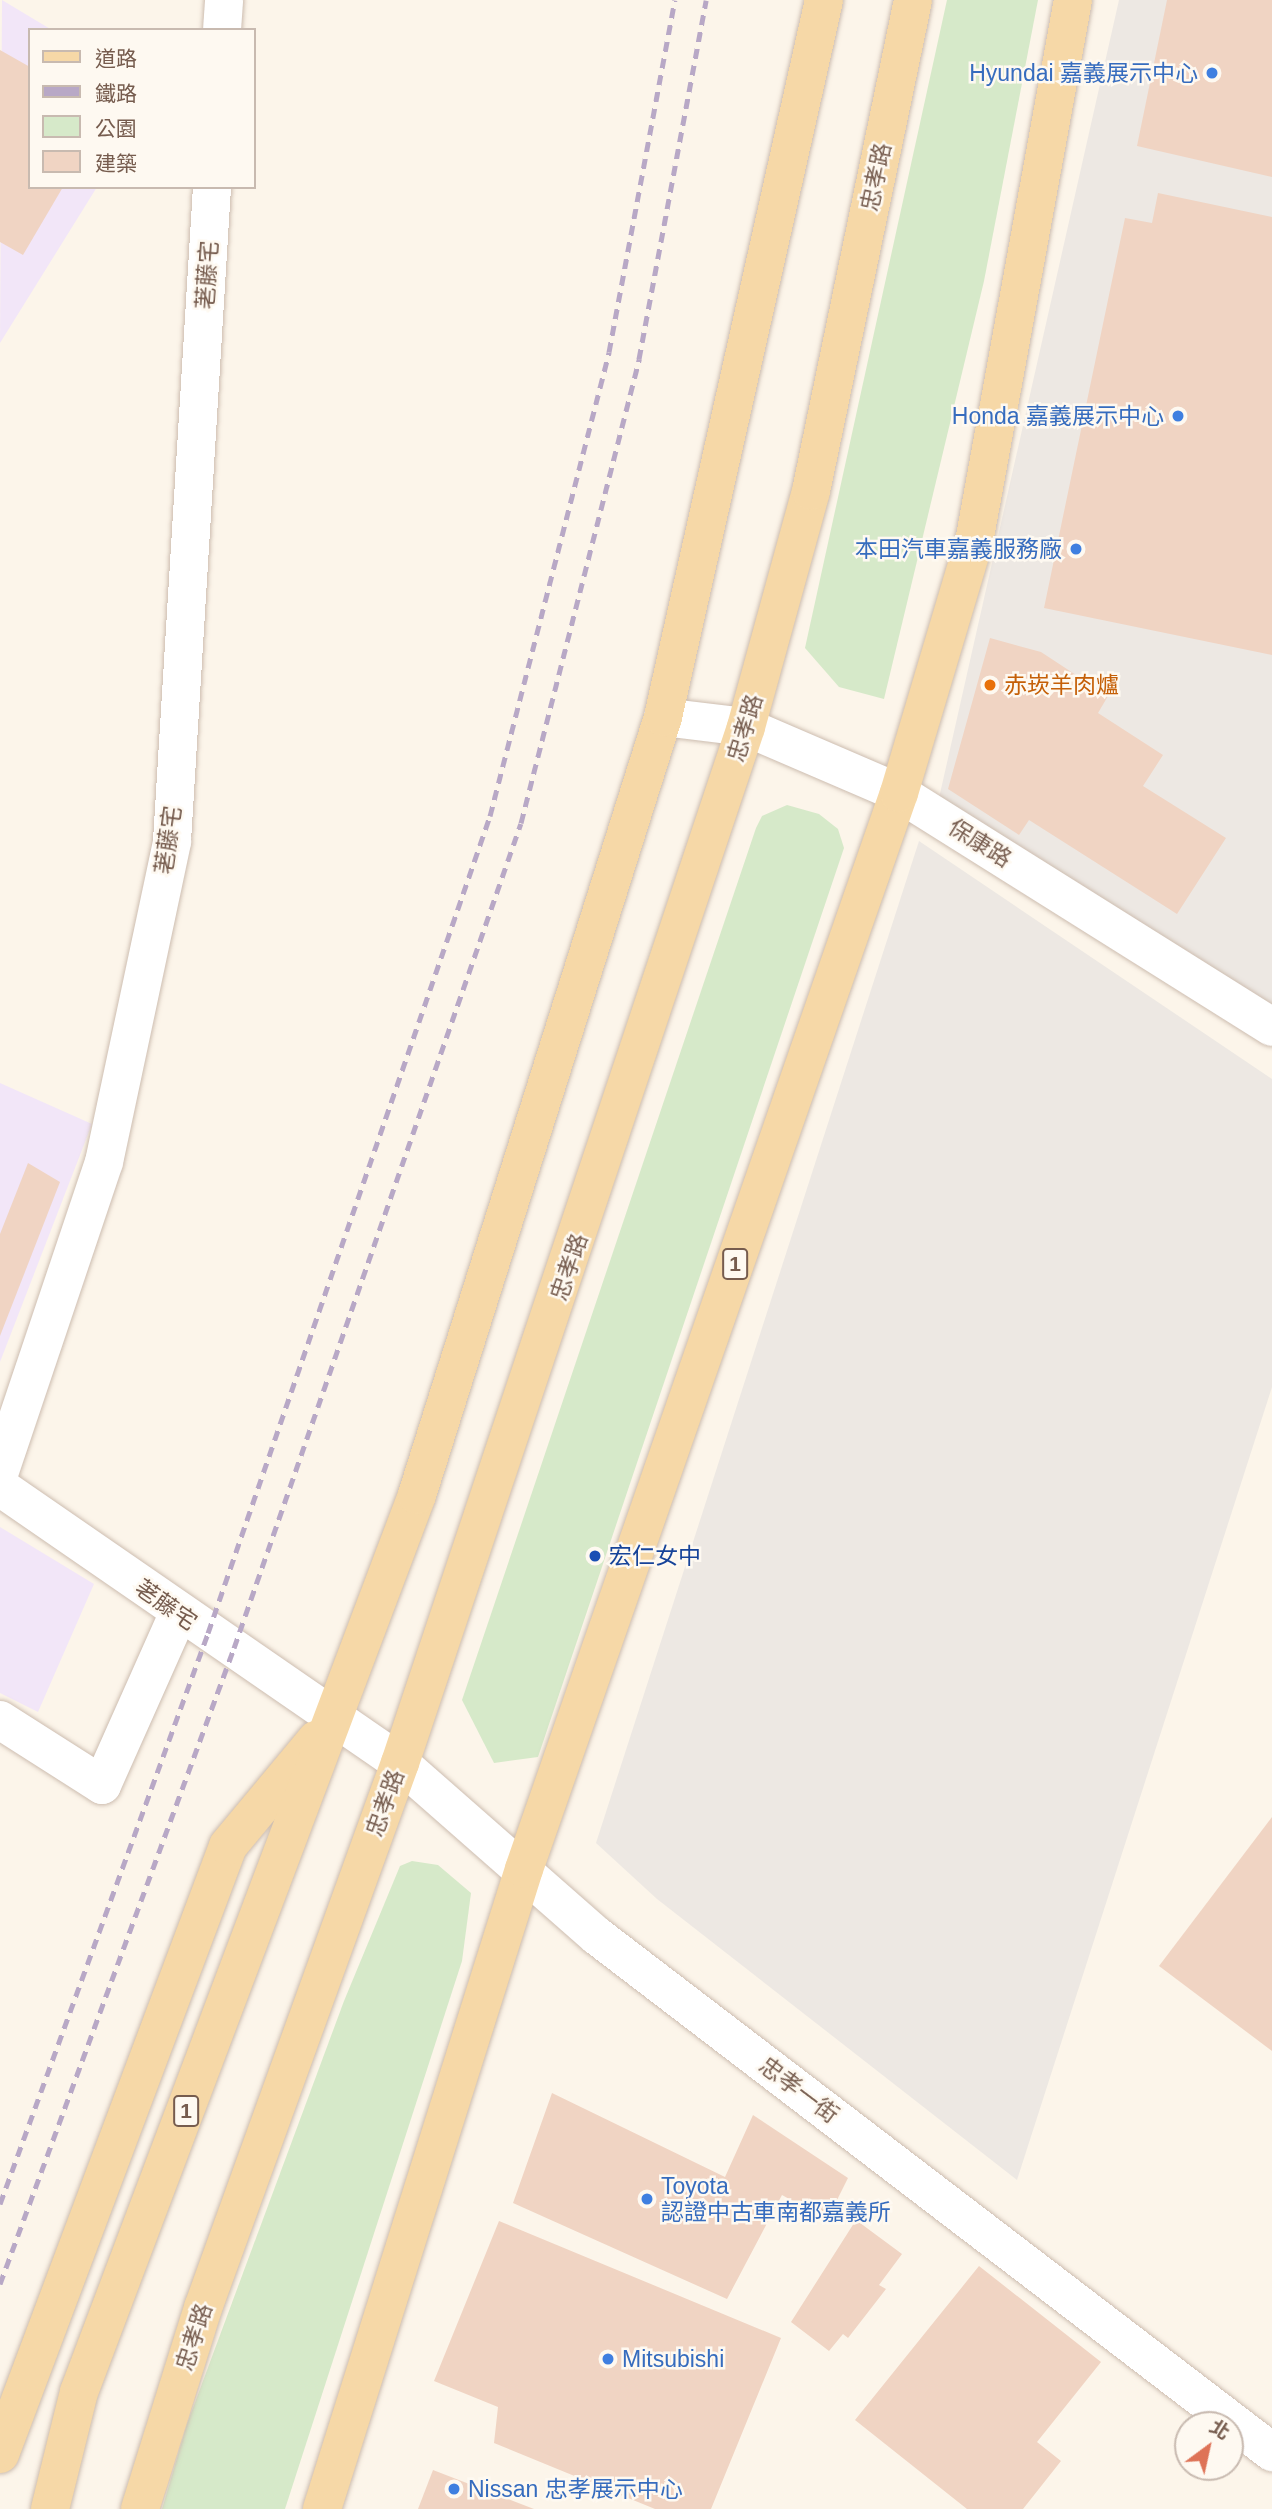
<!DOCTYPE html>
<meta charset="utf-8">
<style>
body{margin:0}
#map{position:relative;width:1272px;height:2509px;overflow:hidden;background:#fcf5ea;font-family:Helvetica,"Noto Sans TC",sans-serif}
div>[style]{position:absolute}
.industrial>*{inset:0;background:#ede8e3}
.education>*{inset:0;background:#f2e6f8}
.green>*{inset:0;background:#d6e9c9}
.building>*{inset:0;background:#f0d4c3}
.roads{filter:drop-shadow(0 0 2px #cdbdb0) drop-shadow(0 0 2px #cdbdb0)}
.minor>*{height:38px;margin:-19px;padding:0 19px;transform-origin:19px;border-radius:19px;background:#fff}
.primary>*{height:38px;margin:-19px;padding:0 19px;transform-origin:19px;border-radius:19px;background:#f6d8a7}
.rail>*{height:5px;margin-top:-2.5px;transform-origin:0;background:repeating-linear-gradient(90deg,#b8a8c6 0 10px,transparent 0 17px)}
.dots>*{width:19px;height:19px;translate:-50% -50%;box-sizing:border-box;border:4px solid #fef9f1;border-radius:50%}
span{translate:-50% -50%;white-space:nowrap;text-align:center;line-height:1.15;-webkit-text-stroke:5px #fef9f1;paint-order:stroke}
.shield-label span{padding:2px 5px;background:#fef9f1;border:2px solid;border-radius:5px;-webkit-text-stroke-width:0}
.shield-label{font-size:21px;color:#765c4e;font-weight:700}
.shop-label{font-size:23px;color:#366cbe}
.right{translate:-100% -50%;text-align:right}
.left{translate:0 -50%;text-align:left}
.street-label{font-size:23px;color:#765c4e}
.food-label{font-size:23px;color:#c56008}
.transit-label{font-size:23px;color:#164399}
.legend{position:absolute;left:28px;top:28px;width:228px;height:161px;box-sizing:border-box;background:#fef9f1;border:2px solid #c8bab0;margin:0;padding:9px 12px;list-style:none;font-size:21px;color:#765c4e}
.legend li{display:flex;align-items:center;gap:14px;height:35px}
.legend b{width:35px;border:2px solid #c8bab0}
.north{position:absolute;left:1174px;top:2411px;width:70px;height:70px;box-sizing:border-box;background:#fef9f1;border:2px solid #c8bab0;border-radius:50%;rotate:33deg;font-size:19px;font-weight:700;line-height:28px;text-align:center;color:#765c4e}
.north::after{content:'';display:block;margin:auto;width:24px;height:32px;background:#de7357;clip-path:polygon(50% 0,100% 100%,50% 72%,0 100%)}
</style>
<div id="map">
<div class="industrial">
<div style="clip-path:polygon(1119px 0,1272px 0,1272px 1018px,937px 807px)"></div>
<div style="clip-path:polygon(919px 841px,1272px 1079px,1272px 1387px,1017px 2180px,657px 1899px,596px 1843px)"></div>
</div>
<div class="education">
<div style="clip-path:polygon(2px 0,52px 30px,30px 30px,30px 187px,97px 187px,0 343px)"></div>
<div style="clip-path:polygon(0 1083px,92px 1124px,0 1362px)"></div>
<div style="clip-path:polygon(0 1527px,94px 1584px,38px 1712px,0 1693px)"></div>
</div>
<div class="green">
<div style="clip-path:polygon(947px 0,1038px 0,984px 281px,884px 699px,839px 687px,805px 648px)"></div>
<div style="clip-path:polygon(787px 805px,819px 814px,838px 829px,844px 848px,538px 1757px,494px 1763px,462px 1700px,756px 828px,762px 816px)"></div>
<div style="clip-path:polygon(412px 1861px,438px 1865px,471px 1893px,462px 1961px,285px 2509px,162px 2509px,187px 2424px,344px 2001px,400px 1866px)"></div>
</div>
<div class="building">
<div style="clip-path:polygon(1167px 0,1272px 0,1272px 177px,1137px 146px)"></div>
<div style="clip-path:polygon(0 50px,30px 67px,30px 187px,63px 187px,23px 255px,0 242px)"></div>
<div style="clip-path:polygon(1158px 193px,1272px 217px,1272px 655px,1044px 608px,1125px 218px,1152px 223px)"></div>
<div style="clip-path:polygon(990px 638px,1041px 652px,1108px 696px,1098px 713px,1163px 755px,1143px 786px,1226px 838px,1177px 914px,1029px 820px,1019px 835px,948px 789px)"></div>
<div style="clip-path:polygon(28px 1163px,60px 1182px,0 1336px,0 1234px)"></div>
<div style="clip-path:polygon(1272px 1817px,1272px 2051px,1159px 1966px)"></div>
<div style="clip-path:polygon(552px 2093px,725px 2177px,753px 2115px,848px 2178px,827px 2220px,782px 2195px,727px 2299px,513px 2203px)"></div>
<div style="clip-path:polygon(856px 2220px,902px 2254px,879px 2285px,886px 2289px,848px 2338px,843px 2334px,829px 2351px,791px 2322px)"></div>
<div style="clip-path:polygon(499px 2221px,781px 2338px,711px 2509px,655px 2509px,494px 2443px,498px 2407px,434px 2381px)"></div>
<div style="clip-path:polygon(979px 2266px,1101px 2362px,1037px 2442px,1061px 2461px,1023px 2509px,967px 2509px,855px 2420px)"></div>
<div style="clip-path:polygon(433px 2470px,534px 2509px,418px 2509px)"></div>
</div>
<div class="roads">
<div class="minor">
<div style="left:222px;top:30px;width:30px;rotate:-86deg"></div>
<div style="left:663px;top:717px;width:84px;rotate:6.9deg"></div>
<div style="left:746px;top:727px;width:167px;rotate:23.3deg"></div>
<div style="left:899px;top:793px;width:440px;rotate:32.1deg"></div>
<div style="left:0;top:1471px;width:326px;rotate:-71.4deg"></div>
<div style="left:104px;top:1162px;width:328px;rotate:-78deg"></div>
<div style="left:172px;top:841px;width:655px;rotate:-86.5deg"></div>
<div style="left:0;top:1487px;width:486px;rotate:34.6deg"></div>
<div style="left:400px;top:1763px;width:262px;rotate:41.3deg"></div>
<div style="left:597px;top:1936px;width:850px;rotate:37.4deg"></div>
<div style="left:0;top:1720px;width:121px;rotate:32.5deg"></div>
<div style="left:102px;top:1785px;width:187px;rotate:-66deg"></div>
</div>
<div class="primary">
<div style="left:0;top:2454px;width:649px;rotate:-69.44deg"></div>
<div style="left:228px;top:1846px;width:138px;rotate:-50.3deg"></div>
<div style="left:50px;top:2509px;width:121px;rotate:-76.1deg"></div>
<div style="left:79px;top:2392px;width:959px;rotate:-69.35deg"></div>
<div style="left:417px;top:1495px;width:816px;rotate:-72.45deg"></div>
<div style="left:663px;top:717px;width:735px;rotate:-77.34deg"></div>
<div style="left:140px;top:2509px;width:211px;rotate:-72.6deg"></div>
<div style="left:203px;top:2308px;width:580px;rotate:-70.13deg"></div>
<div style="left:400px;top:1763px;width:1092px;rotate:-71.53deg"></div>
<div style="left:746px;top:727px;width:245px;rotate:-74.6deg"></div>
<div style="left:811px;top:491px;width:501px;rotate:-78.26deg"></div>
<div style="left:322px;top:2509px;width:671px;rotate:-72.48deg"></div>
<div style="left:524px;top:1869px;width:1139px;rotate:-70.79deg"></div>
<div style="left:899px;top:793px;width:262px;rotate:-73.4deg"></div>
<div style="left:974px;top:542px;width:551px;rotate:-79.65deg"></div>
</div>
</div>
<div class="rail">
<div style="left:0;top:2204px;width:608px;rotate:-69.98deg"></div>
<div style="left:208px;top:1633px;width:864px;rotate:-70.96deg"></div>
<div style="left:490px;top:816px;width:479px;rotate:-75.6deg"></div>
<div style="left:609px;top:352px;width:358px;rotate:-79.4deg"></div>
<div style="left:0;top:2284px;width:678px;rotate:-69.8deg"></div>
<div style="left:234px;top:1648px;width:873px;rotate:-70.82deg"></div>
<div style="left:521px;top:823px;width:479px;rotate:-75.7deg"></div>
<div style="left:639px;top:359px;width:365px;rotate:-79.4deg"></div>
</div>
<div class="dots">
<div style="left:1212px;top:73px;background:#3f7fe0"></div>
<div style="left:1178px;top:416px;background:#3f7fe0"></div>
<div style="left:1076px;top:549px;background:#3f7fe0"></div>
<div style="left:990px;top:685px;background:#e8710a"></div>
<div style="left:595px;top:1556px;background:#1a4fb4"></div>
<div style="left:647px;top:2199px;background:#3f7fe0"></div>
<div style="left:608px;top:2359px;background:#3f7fe0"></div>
<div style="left:454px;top:2489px;background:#3f7fe0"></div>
</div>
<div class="shield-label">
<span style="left:735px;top:1264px">1</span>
<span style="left:186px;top:2111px">1</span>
</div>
<div class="shop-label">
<span class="right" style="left:1198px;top:73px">Hyundai 嘉義展示中心</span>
<span class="right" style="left:1164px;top:416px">Honda 嘉義展示中心</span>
<span class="right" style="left:1062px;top:549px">本田汽車嘉義服務廠</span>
<span class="left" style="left:661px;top:2199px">Toyota<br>認證中古車南都嘉義所</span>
<span class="left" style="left:622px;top:2359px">Mitsubishi</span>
<span class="left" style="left:468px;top:2489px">Nissan 忠孝展示中心</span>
</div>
<div class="street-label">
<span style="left:876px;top:177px;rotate:-78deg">忠孝路</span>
<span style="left:207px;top:275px;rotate:-86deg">荖藤宅</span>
<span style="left:745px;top:728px;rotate:-73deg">忠孝路</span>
<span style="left:168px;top:840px;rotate:-82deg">荖藤宅</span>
<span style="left:980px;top:843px;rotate:32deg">保康路</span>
<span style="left:569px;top:1267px;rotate:-71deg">忠孝路</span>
<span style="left:166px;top:1605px;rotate:35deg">荖藤宅</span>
<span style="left:385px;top:1803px;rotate:-70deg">忠孝路</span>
<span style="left:799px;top:2090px;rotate:37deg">忠孝一街</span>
<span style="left:194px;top:2337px;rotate:-72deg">忠孝路</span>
</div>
<div class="food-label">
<span class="left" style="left:1004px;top:685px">赤崁羊肉爐</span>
</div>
<div class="transit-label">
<span class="left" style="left:609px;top:1556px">宏仁女中</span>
</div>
<ul class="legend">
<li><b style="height:9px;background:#f6d8a7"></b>道路</li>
<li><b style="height:9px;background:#b8a8c6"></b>鐵路</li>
<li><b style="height:19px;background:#d6e9c9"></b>公園</li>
<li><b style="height:19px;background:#f0d4c3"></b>建築</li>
</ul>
<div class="north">北</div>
</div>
